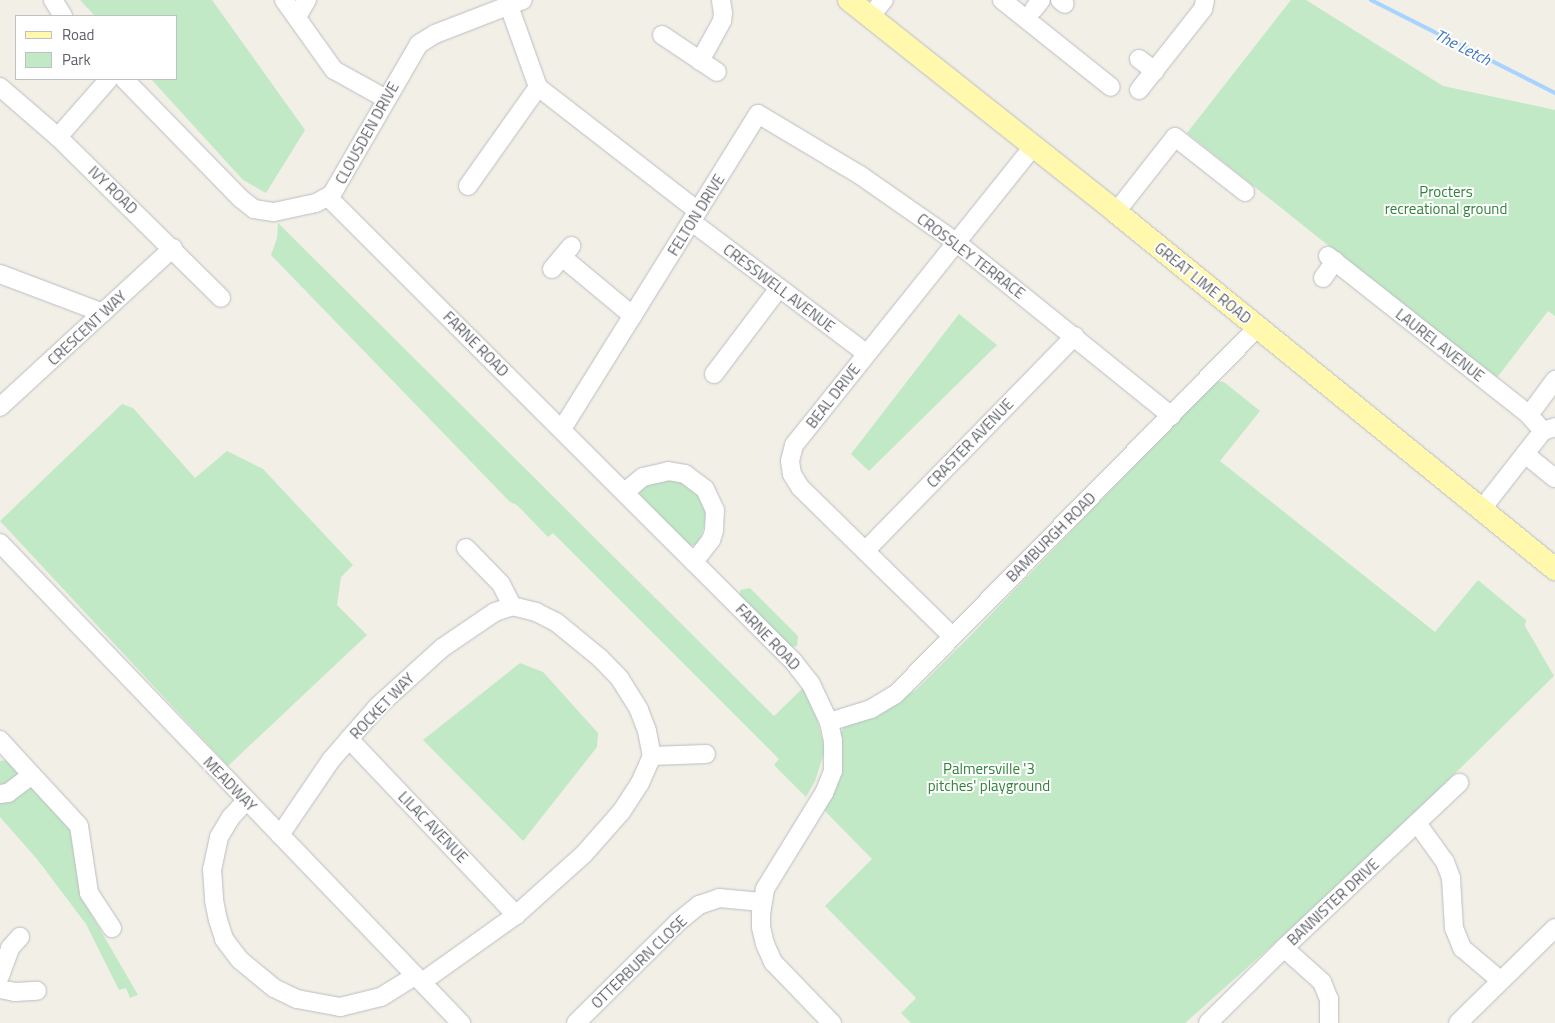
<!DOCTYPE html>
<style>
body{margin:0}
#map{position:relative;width:1555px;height:1023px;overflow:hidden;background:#f1efe6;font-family:"Titillium Web",sans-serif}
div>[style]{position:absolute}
.green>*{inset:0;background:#c2e9c5}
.stream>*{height:4px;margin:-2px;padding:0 2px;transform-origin:2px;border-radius:2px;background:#a8d3ff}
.roads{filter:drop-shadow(0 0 1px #bbbdc2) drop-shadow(0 0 1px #bbbdc2)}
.minor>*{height:18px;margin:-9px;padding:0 9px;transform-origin:9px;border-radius:9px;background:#fff}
.major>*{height:22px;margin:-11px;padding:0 11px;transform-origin:11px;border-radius:11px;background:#fff8ad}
span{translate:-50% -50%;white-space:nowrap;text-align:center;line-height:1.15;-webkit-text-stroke:4px #fff;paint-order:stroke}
.street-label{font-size:15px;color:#5e6167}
.park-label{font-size:15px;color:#30843a}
.water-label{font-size:16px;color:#4076c1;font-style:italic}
.legend{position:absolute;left:15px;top:15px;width:162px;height:65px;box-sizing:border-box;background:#fff;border:1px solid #bfc0c2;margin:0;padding:6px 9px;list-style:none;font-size:15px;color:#5e6167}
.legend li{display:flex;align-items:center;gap:10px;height:25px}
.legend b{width:25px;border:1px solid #bfc0c2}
</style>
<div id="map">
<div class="green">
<div style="clip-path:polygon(80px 0,212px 0,305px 130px,266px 193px,243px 180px,151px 79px,176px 79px,176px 16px,95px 16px)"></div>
<div style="clip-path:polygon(1291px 0,1306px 0,1443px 86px,1555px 110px,1555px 316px,1548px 311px,1496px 379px,1187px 133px)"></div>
<div style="clip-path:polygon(278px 223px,774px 716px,803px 688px,817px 719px,825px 750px,815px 781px,806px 797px,774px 765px,779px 759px,553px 533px,548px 537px,517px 505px,510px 502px,271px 255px,277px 238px)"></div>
<div style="clip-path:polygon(959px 314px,997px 345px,869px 471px,851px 454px)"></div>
<div style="clip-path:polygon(1216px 381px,1224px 382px,1260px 411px,1220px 461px,1435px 632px,1478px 580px,1526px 620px,1525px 626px,1554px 676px,1358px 869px,1185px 1023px,911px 1023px,901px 1013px,916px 998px,825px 906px,872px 859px,823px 809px,840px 734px,846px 723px,878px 712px,916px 690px,974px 632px)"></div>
<div style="clip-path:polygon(122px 404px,133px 408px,195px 478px,227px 451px,263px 469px,353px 565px,341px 577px,337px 605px,367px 635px,228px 766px,0 521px)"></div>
<div style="clip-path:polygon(661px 479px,681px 482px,701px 498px,706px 513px,706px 522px,698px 544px,689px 546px,640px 495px,641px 487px)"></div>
<div style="clip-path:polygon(750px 588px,798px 636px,797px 646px,791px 647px,740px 596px,740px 590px)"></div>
<div style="clip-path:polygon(520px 663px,543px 672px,598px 733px,597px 747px,523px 841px,423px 740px)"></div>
<div style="clip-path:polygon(8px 760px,15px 766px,17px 772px,16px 779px,8px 784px,0 785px,0 761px)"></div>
<div style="clip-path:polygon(28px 786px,34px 787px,73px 831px,83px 900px,138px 995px,130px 998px,126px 988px,119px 990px,86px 924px,37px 859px,0 817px,0 800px)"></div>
</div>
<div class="stream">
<div style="left:1371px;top:0;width:206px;rotate:26.8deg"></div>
</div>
<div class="roads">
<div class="minor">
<div style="left:53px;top:0;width:19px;rotate:58deg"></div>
<div style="left:284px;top:0;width:86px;rotate:54.5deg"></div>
<div style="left:334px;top:70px;width:60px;rotate:29.1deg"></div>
<div style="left:1002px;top:0;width:139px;rotate:38.6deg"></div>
<div style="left:1060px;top:0;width:6px;rotate:39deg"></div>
<div style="left:509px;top:6px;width:86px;rotate:70.3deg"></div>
<div style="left:538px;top:87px;width:202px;rotate:37.8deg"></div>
<div style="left:1034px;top:9px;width:11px;rotate:-52deg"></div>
<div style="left:297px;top:17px;width:20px;rotate:-60deg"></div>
<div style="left:870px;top:17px;width:22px;rotate:-51deg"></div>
<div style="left:662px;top:35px;width:66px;rotate:33.9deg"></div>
<div style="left:1139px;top:59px;width:20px;rotate:37deg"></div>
<div style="left:700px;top:61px;width:46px;rotate:-61.2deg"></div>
<div style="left:722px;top:21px;width:8px;rotate:-83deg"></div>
<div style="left:723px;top:13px;width:13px;rotate:-99deg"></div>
<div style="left:124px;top:79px;width:166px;rotate:45.7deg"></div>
<div style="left:240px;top:198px;width:18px;rotate:38deg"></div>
<div style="left:254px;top:209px;width:20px;rotate:9deg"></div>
<div style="left:274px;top:212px;width:43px;rotate:-12.1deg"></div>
<div style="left:316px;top:203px;width:18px;rotate:-29deg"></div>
<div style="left:332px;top:194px;width:173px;rotate:-59.9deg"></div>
<div style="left:419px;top:44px;width:19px;rotate:-32deg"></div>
<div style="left:435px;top:34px;width:94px;rotate:-21.1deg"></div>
<div style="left:0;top:87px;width:77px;rotate:40.8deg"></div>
<div style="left:58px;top:137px;width:229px;rotate:44.6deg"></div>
<div style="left:1139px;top:90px;width:103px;rotate:-51.7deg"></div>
<div style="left:1203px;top:9px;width:9px;rotate:-77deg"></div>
<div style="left:58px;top:137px;width:77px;rotate:-48.7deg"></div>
<div style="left:468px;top:186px;width:121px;rotate:-54.7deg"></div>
<div style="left:328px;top:197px;width:657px;rotate:44.94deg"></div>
<div style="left:793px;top:661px;width:29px;rotate:52deg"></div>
<div style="left:811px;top:684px;width:42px;rotate:64.7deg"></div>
<div style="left:829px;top:722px;width:19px;rotate:78deg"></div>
<div style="left:833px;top:741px;width:30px;rotate:90deg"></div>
<div style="left:833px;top:771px;width:24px;rotate:112deg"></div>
<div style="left:824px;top:793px;width:113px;rotate:121.6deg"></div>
<div style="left:765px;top:889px;width:24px;rotate:99deg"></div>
<div style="left:761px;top:913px;width:14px;rotate:90deg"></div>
<div style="left:761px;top:927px;width:17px;rotate:77deg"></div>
<div style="left:765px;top:944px;width:20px;rotate:66deg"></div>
<div style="left:773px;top:962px;width:85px;rotate:46deg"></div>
<div style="left:1116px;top:212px;width:95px;rotate:-51.8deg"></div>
<div style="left:1175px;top:137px;width:89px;rotate:38.2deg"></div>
<div style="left:692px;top:222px;width:218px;rotate:37deg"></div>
<div style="left:1328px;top:256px;width:256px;rotate:38.3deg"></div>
<div style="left:1529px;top:415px;width:21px;rotate:49deg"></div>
<div style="left:562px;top:257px;width:92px;rotate:39.7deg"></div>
<div style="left:552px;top:269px;width:30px;rotate:-50deg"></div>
<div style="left:0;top:274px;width:110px;rotate:20.7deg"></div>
<div style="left:1323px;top:278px;width:21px;rotate:-55deg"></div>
<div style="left:714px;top:374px;width:108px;rotate:-52.9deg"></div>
<div style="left:0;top:407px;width:235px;rotate:-42.6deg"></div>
<div style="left:1529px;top:415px;width:44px;rotate:-53.4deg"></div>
<div style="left:562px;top:429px;width:371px;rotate:-58.1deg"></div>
<div style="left:758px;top:114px;width:119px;rotate:30.9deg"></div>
<div style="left:860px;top:175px;width:117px;rotate:34.9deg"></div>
<div style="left:956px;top:242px;width:277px;rotate:38.9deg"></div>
<div style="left:1525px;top:454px;width:38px;rotate:39deg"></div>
<div style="left:625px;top:492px;width:23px;rotate:-40deg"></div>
<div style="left:643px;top:477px;width:26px;rotate:-13deg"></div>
<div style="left:668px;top:471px;width:17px;rotate:10deg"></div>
<div style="left:685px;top:474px;width:25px;rotate:37deg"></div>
<div style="left:705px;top:489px;width:23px;rotate:65deg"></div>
<div style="left:715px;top:510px;width:21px;rotate:93deg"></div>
<div style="left:714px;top:531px;width:9px;rotate:108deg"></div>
<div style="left:711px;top:540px;width:28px;rotate:128deg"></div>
<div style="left:1481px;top:510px;width:100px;rotate:-51.9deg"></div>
<div style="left:1543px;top:431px;width:13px;rotate:-18deg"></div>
<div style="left:0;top:543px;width:666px;rotate:46.16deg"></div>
<div style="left:466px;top:548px;width:50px;rotate:45.8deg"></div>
<div style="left:501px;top:584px;width:25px;rotate:63deg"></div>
<div style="left:866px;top:550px;width:299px;rotate:-45.7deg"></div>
<div style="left:952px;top:636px;width:213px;rotate:-135.6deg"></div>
<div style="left:800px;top:487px;width:15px;rotate:-122deg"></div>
<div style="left:792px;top:474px;width:13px;rotate:-99deg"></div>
<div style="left:790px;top:461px;width:16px;rotate:-76deg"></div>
<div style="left:794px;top:445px;width:382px;rotate:-51.3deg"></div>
<div style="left:829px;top:722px;width:44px;rotate:-17.2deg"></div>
<div style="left:871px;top:709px;width:29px;rotate:-31deg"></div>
<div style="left:896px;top:694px;width:515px;rotate:-45.39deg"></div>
<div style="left:349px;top:739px;width:243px;rotate:46.5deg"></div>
<div style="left:0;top:740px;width:47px;rotate:47.6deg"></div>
<div style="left:652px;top:756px;width:54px;rotate:-2.1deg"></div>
<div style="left:0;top:794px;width:8px;rotate:-7deg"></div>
<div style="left:8px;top:793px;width:30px;rotate:-37deg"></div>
<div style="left:32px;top:775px;width:69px;rotate:47.3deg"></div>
<div style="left:79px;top:826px;width:68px;rotate:81.5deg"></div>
<div style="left:89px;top:893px;width:42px;rotate:56.7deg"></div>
<div style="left:246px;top:801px;width:22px;rotate:133deg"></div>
<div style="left:231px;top:817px;width:23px;rotate:121deg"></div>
<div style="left:219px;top:837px;width:33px;rotate:102deg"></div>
<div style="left:212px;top:869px;width:31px;rotate:86deg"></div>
<div style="left:214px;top:900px;width:20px;rotate:79deg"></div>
<div style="left:218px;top:920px;width:20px;rotate:72deg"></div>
<div style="left:224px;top:939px;width:26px;rotate:53deg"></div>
<div style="left:240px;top:960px;width:44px;rotate:39.5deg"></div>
<div style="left:274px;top:988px;width:25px;rotate:26deg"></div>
<div style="left:297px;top:999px;width:44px;rotate:10.5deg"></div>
<div style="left:340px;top:1007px;width:42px;rotate:-13.7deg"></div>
<div style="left:381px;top:997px;width:40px;rotate:-32deg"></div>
<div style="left:1417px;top:823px;width:48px;rotate:54.3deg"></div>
<div style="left:1445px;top:862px;width:17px;rotate:69deg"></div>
<div style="left:1451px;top:878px;width:50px;rotate:86.6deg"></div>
<div style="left:1454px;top:928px;width:22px;rotate:68deg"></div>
<div style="left:1462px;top:948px;width:51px;rotate:40.2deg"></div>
<div style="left:280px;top:835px;width:91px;rotate:-55.8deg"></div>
<div style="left:331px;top:760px;width:70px;rotate:-49deg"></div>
<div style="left:377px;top:707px;width:88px;rotate:-42.2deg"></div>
<div style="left:442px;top:648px;width:64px;rotate:-34.2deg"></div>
<div style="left:495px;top:612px;width:18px;rotate:-19deg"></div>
<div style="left:512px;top:606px;width:25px;rotate:14deg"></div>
<div style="left:536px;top:612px;width:22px;rotate:27deg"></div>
<div style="left:556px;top:622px;width:57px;rotate:39.3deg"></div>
<div style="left:600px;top:658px;width:29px;rotate:46deg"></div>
<div style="left:620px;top:679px;width:36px;rotate:58deg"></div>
<div style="left:639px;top:710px;width:22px;rotate:69deg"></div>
<div style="left:647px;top:731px;width:25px;rotate:79deg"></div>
<div style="left:652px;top:756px;width:30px;rotate:114deg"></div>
<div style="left:640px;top:783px;width:35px;rotate:123deg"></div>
<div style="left:621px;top:812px;width:56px;rotate:131.4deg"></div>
<div style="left:584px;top:854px;width:91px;rotate:138.1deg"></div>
<div style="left:516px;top:915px;width:115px;rotate:144.5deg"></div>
<div style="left:1284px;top:948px;width:51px;rotate:41.8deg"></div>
<div style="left:1322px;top:982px;width:18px;rotate:68deg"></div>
<div style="left:1329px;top:999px;width:24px;rotate:90deg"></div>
<div style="left:0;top:976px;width:30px;rotate:-70deg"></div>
<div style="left:10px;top:948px;width:15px;rotate:-48deg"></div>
<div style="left:0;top:989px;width:15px;rotate:11deg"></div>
<div style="left:15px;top:992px;width:22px;rotate:-3deg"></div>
<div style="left:576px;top:1023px;width:144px;rotate:-44.7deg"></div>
<div style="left:678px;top:922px;width:27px;rotate:-39deg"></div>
<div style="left:699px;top:905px;width:21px;rotate:-19deg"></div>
<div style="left:719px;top:898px;width:43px;rotate:5.3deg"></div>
<div style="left:1208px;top:1023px;width:107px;rotate:-44.6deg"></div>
<div style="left:1284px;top:948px;width:241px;rotate:-43.3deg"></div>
<div style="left:1458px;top:1023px;width:136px;rotate:-44.4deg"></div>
</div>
<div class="major">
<div style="left:849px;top:0;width:341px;rotate:38.4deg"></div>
<div style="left:1116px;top:212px;width:566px;rotate:39.12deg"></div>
</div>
</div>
<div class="street-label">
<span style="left:367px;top:133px;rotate:-61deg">CLOUSDEN DRIVE</span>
<span style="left:113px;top:190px;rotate:44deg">IVY ROAD</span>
<span style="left:696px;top:215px;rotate:-58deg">FELTON DRIVE</span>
<span style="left:971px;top:256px;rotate:37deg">CROSSLEY TERRACE</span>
<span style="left:1203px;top:283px;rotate:39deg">GREAT LIME ROAD</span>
<span style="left:779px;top:288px;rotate:37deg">CRESSWELL AVENUE</span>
<span style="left:87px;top:328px;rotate:-43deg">CRESCENT WAY</span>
<span style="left:476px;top:344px;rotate:45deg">FARNE ROAD</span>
<span style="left:1440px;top:345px;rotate:38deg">LAUREL AVENUE</span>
<span style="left:833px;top:396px;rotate:-52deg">BEAL DRIVE</span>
<span style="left:970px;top:443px;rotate:-46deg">CRASTER AVENUE</span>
<span style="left:1051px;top:537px;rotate:-45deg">BAMBURGH ROAD</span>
<span style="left:768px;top:637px;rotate:46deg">FARNE ROAD</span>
<span style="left:382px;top:706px;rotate:-46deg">ROCKET WAY</span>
<span style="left:230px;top:784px;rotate:46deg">MEADWAY</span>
<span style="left:433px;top:827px;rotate:46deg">LILAC AVENUE</span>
<span style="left:1333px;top:902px;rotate:-43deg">BANNISTER DRIVE</span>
<span style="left:639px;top:962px;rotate:-44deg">OTTERBURN CLOSE</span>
</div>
<div class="park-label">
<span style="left:1446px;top:200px">Procters<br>recreational ground</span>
<span style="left:989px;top:777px">Palmersville '3<br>pitches' playground</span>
</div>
<div class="water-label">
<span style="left:1463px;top:47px;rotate:27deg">The Letch</span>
</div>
<ul class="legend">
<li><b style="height:6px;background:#fff8ad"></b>Road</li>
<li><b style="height:14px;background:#c2e9c5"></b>Park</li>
</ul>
</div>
